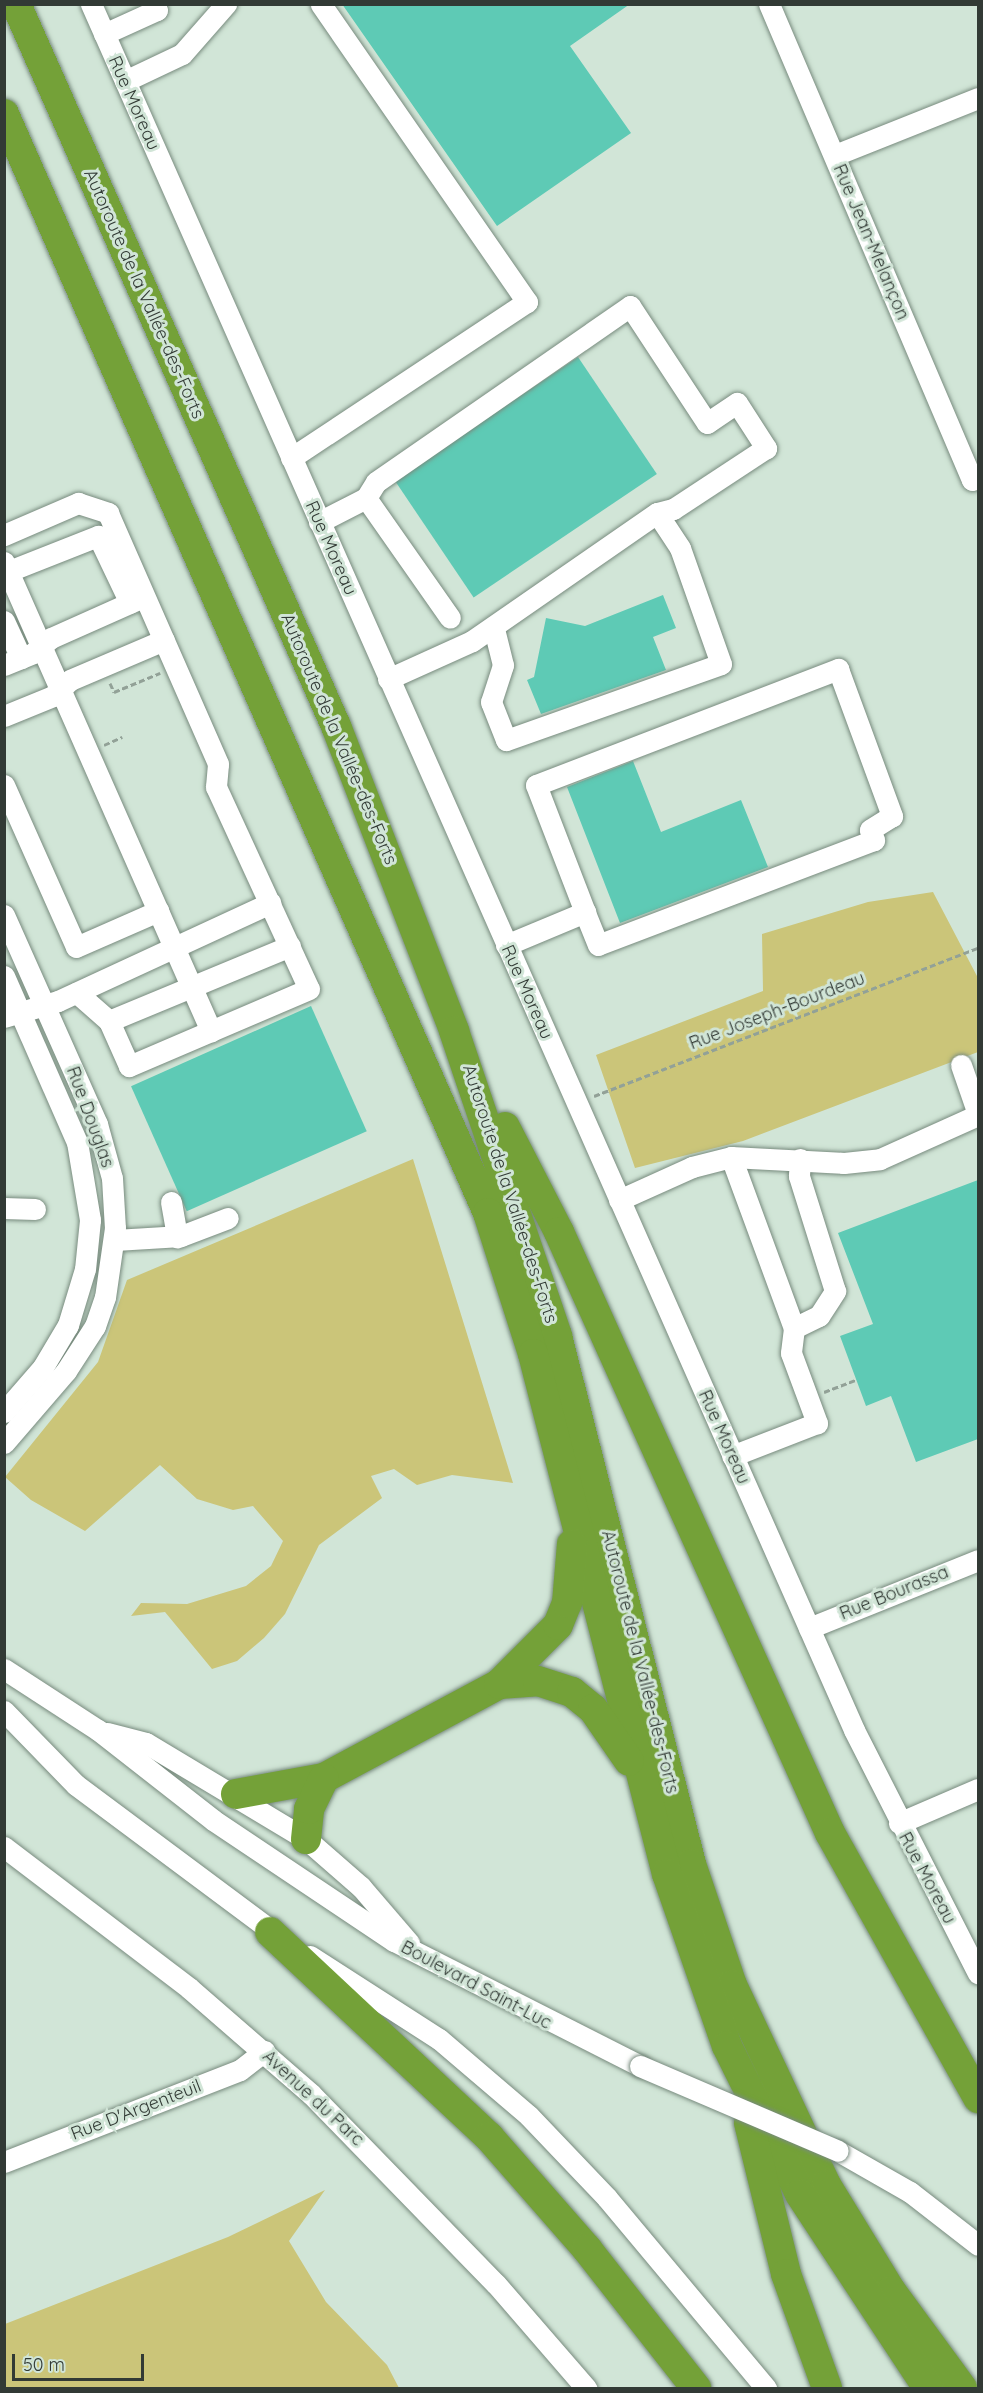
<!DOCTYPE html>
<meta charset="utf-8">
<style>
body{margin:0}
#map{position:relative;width:983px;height:2393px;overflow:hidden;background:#d1e5d7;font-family:Quicksand,sans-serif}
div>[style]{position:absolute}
.green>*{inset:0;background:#cbc579}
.building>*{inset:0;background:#5ecab5;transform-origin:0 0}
.path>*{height:3px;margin-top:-1.5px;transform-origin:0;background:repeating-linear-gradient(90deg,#92a197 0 6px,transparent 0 9px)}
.roads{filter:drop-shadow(0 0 2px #788b7e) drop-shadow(0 0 2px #788b7e)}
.minor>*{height:21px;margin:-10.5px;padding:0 10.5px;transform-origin:10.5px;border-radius:10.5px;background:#fff}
.highway>*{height:30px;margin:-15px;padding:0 15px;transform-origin:15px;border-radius:15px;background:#74a138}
.bridges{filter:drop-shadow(0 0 2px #788b7e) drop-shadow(0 0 2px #788b7e)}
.minor-bridge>*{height:21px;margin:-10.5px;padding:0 10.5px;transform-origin:10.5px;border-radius:10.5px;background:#fff}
span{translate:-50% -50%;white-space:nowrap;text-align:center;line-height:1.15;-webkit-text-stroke:6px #d1e5d7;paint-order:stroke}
.street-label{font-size:18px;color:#323a35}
.frame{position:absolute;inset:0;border:6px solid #323a35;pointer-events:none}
.scale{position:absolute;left:12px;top:2354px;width:132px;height:27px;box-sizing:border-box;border:3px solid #323a35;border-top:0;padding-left:8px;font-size:18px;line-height:21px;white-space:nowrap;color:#323a35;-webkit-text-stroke:4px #d1e5d7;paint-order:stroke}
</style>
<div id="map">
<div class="green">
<div style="clip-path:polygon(933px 892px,978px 978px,978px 1052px,743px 1141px,635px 1168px,596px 1055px,763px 991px,762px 934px,868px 902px)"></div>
<div style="clip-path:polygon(413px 1159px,513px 1483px,452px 1475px,417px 1485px,394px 1469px,371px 1476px,382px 1498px,319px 1545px,285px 1614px,264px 1638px,237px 1661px,212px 1669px,165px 1612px,131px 1616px,141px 1603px,187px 1604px,246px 1586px,271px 1566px,283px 1541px,253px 1506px,233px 1510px,197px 1499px,160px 1465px,85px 1531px,31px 1500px,5px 1477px,98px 1362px,127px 1280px)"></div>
<div style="clip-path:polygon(325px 2190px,289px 2241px,326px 2302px,387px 2365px,399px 2388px,5px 2388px,5px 2324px,228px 2237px)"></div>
</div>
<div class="building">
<div style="clip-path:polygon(342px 4px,630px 4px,570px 46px,631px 133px,497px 226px)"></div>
<div style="left:578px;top:357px;width:141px;height:221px;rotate:56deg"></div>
<div style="clip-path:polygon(663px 595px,676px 628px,653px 637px,666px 670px,541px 714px,527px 680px,534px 677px,546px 618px,585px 626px)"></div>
<div style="clip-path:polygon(633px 761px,661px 832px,741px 800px,768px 867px,620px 923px,567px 787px)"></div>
<div style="left:311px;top:1006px;width:137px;height:197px;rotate:66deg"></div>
<div style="clip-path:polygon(978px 1180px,978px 1439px,916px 1462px,891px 1396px,866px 1406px,840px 1336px,873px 1324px,838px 1233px)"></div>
</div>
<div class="path">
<div style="left:110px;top:683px;width:10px;rotate:66deg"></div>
<div style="left:114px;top:692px;width:50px;rotate:-22.4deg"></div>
<div style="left:104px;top:745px;width:20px;rotate:-24deg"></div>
<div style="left:594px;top:1096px;width:412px;rotate:-21.1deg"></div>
<div style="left:824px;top:1392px;width:34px;rotate:-21deg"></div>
</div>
<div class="roads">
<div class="minor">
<div style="left:91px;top:4px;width:1887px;rotate:66.15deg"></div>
<div style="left:854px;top:1730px;width:273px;rotate:63deg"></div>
<div style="left:769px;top:4px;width:517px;rotate:66.9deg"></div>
<div style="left:972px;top:480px;width:6px;rotate:-18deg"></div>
<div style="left:104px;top:34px;width:58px;rotate:-24.4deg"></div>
<div style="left:157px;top:10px;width:7px;rotate:-117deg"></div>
<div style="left:125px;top:81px;width:63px;rotate:-25.3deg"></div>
<div style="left:182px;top:54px;width:67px;rotate:-48.7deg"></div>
<div style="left:835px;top:155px;width:154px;rotate:-21.7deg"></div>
<div style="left:291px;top:458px;width:283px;rotate:-33.5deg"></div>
<div style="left:527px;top:302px;width:362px;rotate:-124.7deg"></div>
<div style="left:366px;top:498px;width:19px;rotate:-58deg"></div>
<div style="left:376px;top:482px;width:309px;rotate:-34.7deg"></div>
<div style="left:630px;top:306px;width:140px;rotate:56.7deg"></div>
<div style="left:707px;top:423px;width:36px;rotate:-34deg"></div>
<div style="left:737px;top:403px;width:54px;rotate:57.2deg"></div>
<div style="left:766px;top:448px;width:111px;rotate:146.7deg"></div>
<div style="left:673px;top:509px;width:16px;rotate:166deg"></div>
<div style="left:319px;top:522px;width:53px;rotate:-27.1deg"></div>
<div style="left:366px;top:498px;width:146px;rotate:55deg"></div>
<div style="left:4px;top:535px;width:81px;rotate:-23.4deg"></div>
<div style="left:78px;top:503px;width:32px;rotate:18deg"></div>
<div style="left:108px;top:513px;width:274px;rotate:66.3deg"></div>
<div style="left:218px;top:764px;width:23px;rotate:95deg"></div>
<div style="left:216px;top:787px;width:222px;rotate:65.3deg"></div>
<div style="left:309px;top:989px;width:196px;rotate:156.8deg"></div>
<div style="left:129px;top:1066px;width:49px;rotate:-114deg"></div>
<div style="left:109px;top:1021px;width:43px;rotate:-138.8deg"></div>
<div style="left:4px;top:562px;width:513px;rotate:66.19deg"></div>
<div style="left:9px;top:571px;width:96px;rotate:-21.5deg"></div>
<div style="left:98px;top:536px;width:74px;rotate:64.5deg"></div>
<div style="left:4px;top:621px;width:41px;rotate:65.3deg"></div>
<div style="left:4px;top:665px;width:31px;rotate:-22deg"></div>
<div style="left:33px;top:653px;width:23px;rotate:-40deg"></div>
<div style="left:51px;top:638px;width:101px;rotate:-24deg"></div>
<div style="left:388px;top:679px;width:92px;rotate:-24.3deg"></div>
<div style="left:472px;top:641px;width:225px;rotate:-34.7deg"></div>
<div style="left:657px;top:513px;width:42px;rotate:56.7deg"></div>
<div style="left:680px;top:548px;width:123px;rotate:70.5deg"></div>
<div style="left:721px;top:664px;width:228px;rotate:160.5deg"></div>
<div style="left:506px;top:740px;width:41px;rotate:-111.5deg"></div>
<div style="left:491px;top:702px;width:39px;rotate:-72deg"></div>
<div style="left:503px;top:665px;width:38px;rotate:-104deg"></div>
<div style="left:4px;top:716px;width:53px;rotate:-22.2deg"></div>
<div style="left:53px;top:696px;width:23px;rotate:-43deg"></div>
<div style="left:70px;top:680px;width:102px;rotate:-23.1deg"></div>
<div style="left:4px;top:785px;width:177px;rotate:66deg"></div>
<div style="left:76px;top:947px;width:90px;rotate:-23.7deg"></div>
<div style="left:4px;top:915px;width:229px;rotate:66deg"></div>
<div style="left:97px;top:1124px;width:56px;rotate:74.5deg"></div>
<div style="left:112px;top:1178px;width:50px;rotate:86.6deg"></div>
<div style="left:115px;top:1228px;width:70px;rotate:98.2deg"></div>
<div style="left:105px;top:1297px;width:31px;rotate:109deg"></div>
<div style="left:95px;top:1326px;width:54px;rotate:122.8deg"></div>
<div style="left:66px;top:1371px;width:95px;rotate:130.7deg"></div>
<div style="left:506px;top:945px;width:86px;rotate:-22.7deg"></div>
<div style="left:585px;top:912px;width:136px;rotate:-111.1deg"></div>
<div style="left:536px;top:785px;width:324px;rotate:-21deg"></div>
<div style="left:838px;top:669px;width:157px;rotate:69.8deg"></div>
<div style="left:892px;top:816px;width:26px;rotate:148deg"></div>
<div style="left:870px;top:830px;width:11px;rotate:68deg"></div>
<div style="left:874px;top:840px;width:295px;rotate:159.2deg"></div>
<div style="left:598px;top:945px;width:35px;rotate:-112deg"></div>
<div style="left:4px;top:976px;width:181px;rotate:66.3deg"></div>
<div style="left:77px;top:1142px;width:79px;rotate:80.5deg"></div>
<div style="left:90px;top:1220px;width:49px;rotate:95.8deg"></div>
<div style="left:85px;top:1269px;width:59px;rotate:106.9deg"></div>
<div style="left:68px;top:1325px;width:49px;rotate:120.8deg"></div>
<div style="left:43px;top:1367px;width:60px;rotate:130.9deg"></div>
<div style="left:4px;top:1017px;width:56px;rotate:-16.5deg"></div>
<div style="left:58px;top:1001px;width:234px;rotate:-24.8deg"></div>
<div style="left:109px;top:1021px;width:196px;rotate:-22.5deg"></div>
<div style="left:961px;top:1065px;width:52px;rotate:70.9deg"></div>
<div style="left:731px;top:1157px;width:182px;rotate:69.8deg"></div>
<div style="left:794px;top:1328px;width:25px;rotate:97deg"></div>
<div style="left:791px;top:1353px;width:75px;rotate:69.6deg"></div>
<div style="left:817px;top:1423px;width:91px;rotate:158.8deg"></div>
<div style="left:619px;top:1200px;width:80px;rotate:-24.3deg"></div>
<div style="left:692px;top:1167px;width:40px;rotate:-14.4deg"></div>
<div style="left:731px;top:1157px;width:113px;rotate:3deg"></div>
<div style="left:844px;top:1163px;width:36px;rotate:-6deg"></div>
<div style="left:880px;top:1159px;width:107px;rotate:-24.2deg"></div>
<div style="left:171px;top:1202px;width:36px;rotate:80deg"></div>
<div style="left:4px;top:1208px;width:31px;rotate:2deg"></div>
<div style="left:115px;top:1240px;width:66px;rotate:-3.5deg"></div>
<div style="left:181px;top:1236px;width:50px;rotate:-21deg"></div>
<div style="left:794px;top:1328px;width:28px;rotate:-26deg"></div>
<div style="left:819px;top:1316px;width:30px;rotate:-57deg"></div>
<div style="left:835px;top:1291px;width:121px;rotate:-107.4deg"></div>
<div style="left:799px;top:1176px;width:17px;rotate:-87deg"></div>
<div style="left:809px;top:1628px;width:182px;rotate:-21.9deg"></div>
<div style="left:4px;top:1669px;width:112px;rotate:33deg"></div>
<div style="left:98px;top:1730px;width:146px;rotate:38deg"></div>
<div style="left:213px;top:1820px;width:218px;rotate:33.8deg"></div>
<div style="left:394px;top:1941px;width:276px;rotate:26.9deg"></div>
<div style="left:4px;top:1711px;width:103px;rotate:45.8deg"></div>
<div style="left:76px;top:1785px;width:256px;rotate:36.7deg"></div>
<div style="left:107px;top:1733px;width:40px;rotate:14.4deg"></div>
<div style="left:146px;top:1743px;width:187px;rotate:31deg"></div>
<div style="left:306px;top:1839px;width:73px;rotate:41.1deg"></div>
<div style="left:361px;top:1887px;width:74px;rotate:49.4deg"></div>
<div style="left:899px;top:1823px;width:86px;rotate:-23.3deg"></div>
<div style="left:4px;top:1847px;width:233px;rotate:37.3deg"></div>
<div style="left:189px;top:1988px;width:162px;rotate:41deg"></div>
<div style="left:311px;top:2094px;width:265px;rotate:45.8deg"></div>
<div style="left:496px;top:2284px;width:138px;rotate:49.1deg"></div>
<div style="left:310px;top:1956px;width:153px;rotate:32.8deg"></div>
<div style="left:439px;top:2039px;width:118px;rotate:40.5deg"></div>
<div style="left:529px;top:2116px;width:113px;rotate:46.4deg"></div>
<div style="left:607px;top:2198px;width:248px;rotate:50.1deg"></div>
<div style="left:838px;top:2151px;width:83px;rotate:29.7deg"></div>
<div style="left:910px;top:2192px;width:86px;rotate:37.9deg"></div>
<div style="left:4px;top:2162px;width:253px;rotate:-21.3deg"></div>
<div style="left:240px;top:2070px;width:31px;rotate:-38deg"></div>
</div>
<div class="highway">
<div style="left:16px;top:4px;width:790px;rotate:66.1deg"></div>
<div style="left:336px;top:726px;width:327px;rotate:68.8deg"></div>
<div style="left:454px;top:1031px;width:322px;rotate:71.3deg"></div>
<div style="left:557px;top:1336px;width:545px;rotate:75.76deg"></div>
<div style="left:691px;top:1864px;width:128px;rotate:71.3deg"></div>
<div style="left:732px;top:1985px;width:221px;rotate:64.8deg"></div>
<div style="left:826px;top:2185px;width:124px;rotate:58.5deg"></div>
<div style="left:891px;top:2291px;width:120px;rotate:53.8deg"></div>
<div style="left:4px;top:114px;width:1201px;rotate:66.23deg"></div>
<div style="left:488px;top:1213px;width:148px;rotate:72.3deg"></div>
<div style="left:533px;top:1354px;width:537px;rotate:75.55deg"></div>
<div style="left:667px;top:1874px;width:182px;rotate:70.8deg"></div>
<div style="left:727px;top:2046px;width:165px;rotate:63.7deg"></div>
<div style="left:800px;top:2194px;width:232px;rotate:56.6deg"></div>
<div style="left:505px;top:1127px;width:118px;rotate:62.8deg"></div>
<div style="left:559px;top:1232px;width:659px;rotate:65.73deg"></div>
<div style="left:830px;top:1833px;width:304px;rotate:60.8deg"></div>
<div style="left:499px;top:1684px;width:39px;rotate:-4deg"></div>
<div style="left:538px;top:1681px;width:36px;rotate:18deg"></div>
<div style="left:572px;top:1692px;width:27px;rotate:39deg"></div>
<div style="left:593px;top:1709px;width:63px;rotate:55.3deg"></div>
<div style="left:236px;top:1794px;width:89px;rotate:-10.3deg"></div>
<div style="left:324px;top:1778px;width:199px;rotate:-28.2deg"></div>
<div style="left:499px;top:1684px;width:83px;rotate:-45deg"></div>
<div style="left:558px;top:1625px;width:24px;rotate:-68deg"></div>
<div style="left:567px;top:1603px;width:59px;rotate:-85.2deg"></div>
<div style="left:306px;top:1839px;width:30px;rotate:-84deg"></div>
<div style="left:309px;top:1809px;width:34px;rotate:-64deg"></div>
<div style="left:270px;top:1932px;width:300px;rotate:43.1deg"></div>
<div style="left:489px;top:2137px;width:149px;rotate:48.8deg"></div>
<div style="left:587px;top:2249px;width:177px;rotate:51.9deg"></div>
<div style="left:749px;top:2123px;width:155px;rotate:76.2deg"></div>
<div style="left:786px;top:2274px;width:121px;rotate:70.2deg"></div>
</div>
</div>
<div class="bridges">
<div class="minor-bridge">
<div style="left:640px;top:2066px;width:215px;rotate:23.2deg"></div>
</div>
</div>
<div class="street-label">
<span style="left:134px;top:103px;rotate:66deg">Rue Moreau</span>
<span style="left:871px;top:242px;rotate:67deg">Rue Jean-Melançon</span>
<span style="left:144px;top:294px;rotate:66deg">Autoroute de la Vallée-des-Forts</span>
<span style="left:331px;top:548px;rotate:66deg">Rue Moreau</span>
<span style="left:339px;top:739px;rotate:67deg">Autoroute de la Vallée-des-Forts</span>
<span style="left:527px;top:992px;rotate:66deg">Rue Moreau</span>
<span style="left:777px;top:1011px;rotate:-21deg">Rue Joseph-Bourdeau</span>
<span style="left:90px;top:1117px;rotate:70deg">Rue Douglas</span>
<span style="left:510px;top:1194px;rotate:72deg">Autoroute de la Vallée-des-Forts</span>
<span style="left:724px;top:1437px;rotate:66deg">Rue Moreau</span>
<span style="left:894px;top:1593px;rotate:-22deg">Rue Bourassa</span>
<span style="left:640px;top:1662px;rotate:76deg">Autoroute de la Vallée-des-Forts</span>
<span style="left:927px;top:1878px;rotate:62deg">Rue Moreau</span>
<span style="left:476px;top:1985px;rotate:28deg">Boulevard Saint-Luc</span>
<span style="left:313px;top:2098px;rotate:43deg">Avenue du Parc</span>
<span style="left:136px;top:2110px;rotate:-21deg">Rue D'Argenteuil</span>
</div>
<div class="frame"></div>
<div class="scale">50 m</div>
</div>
